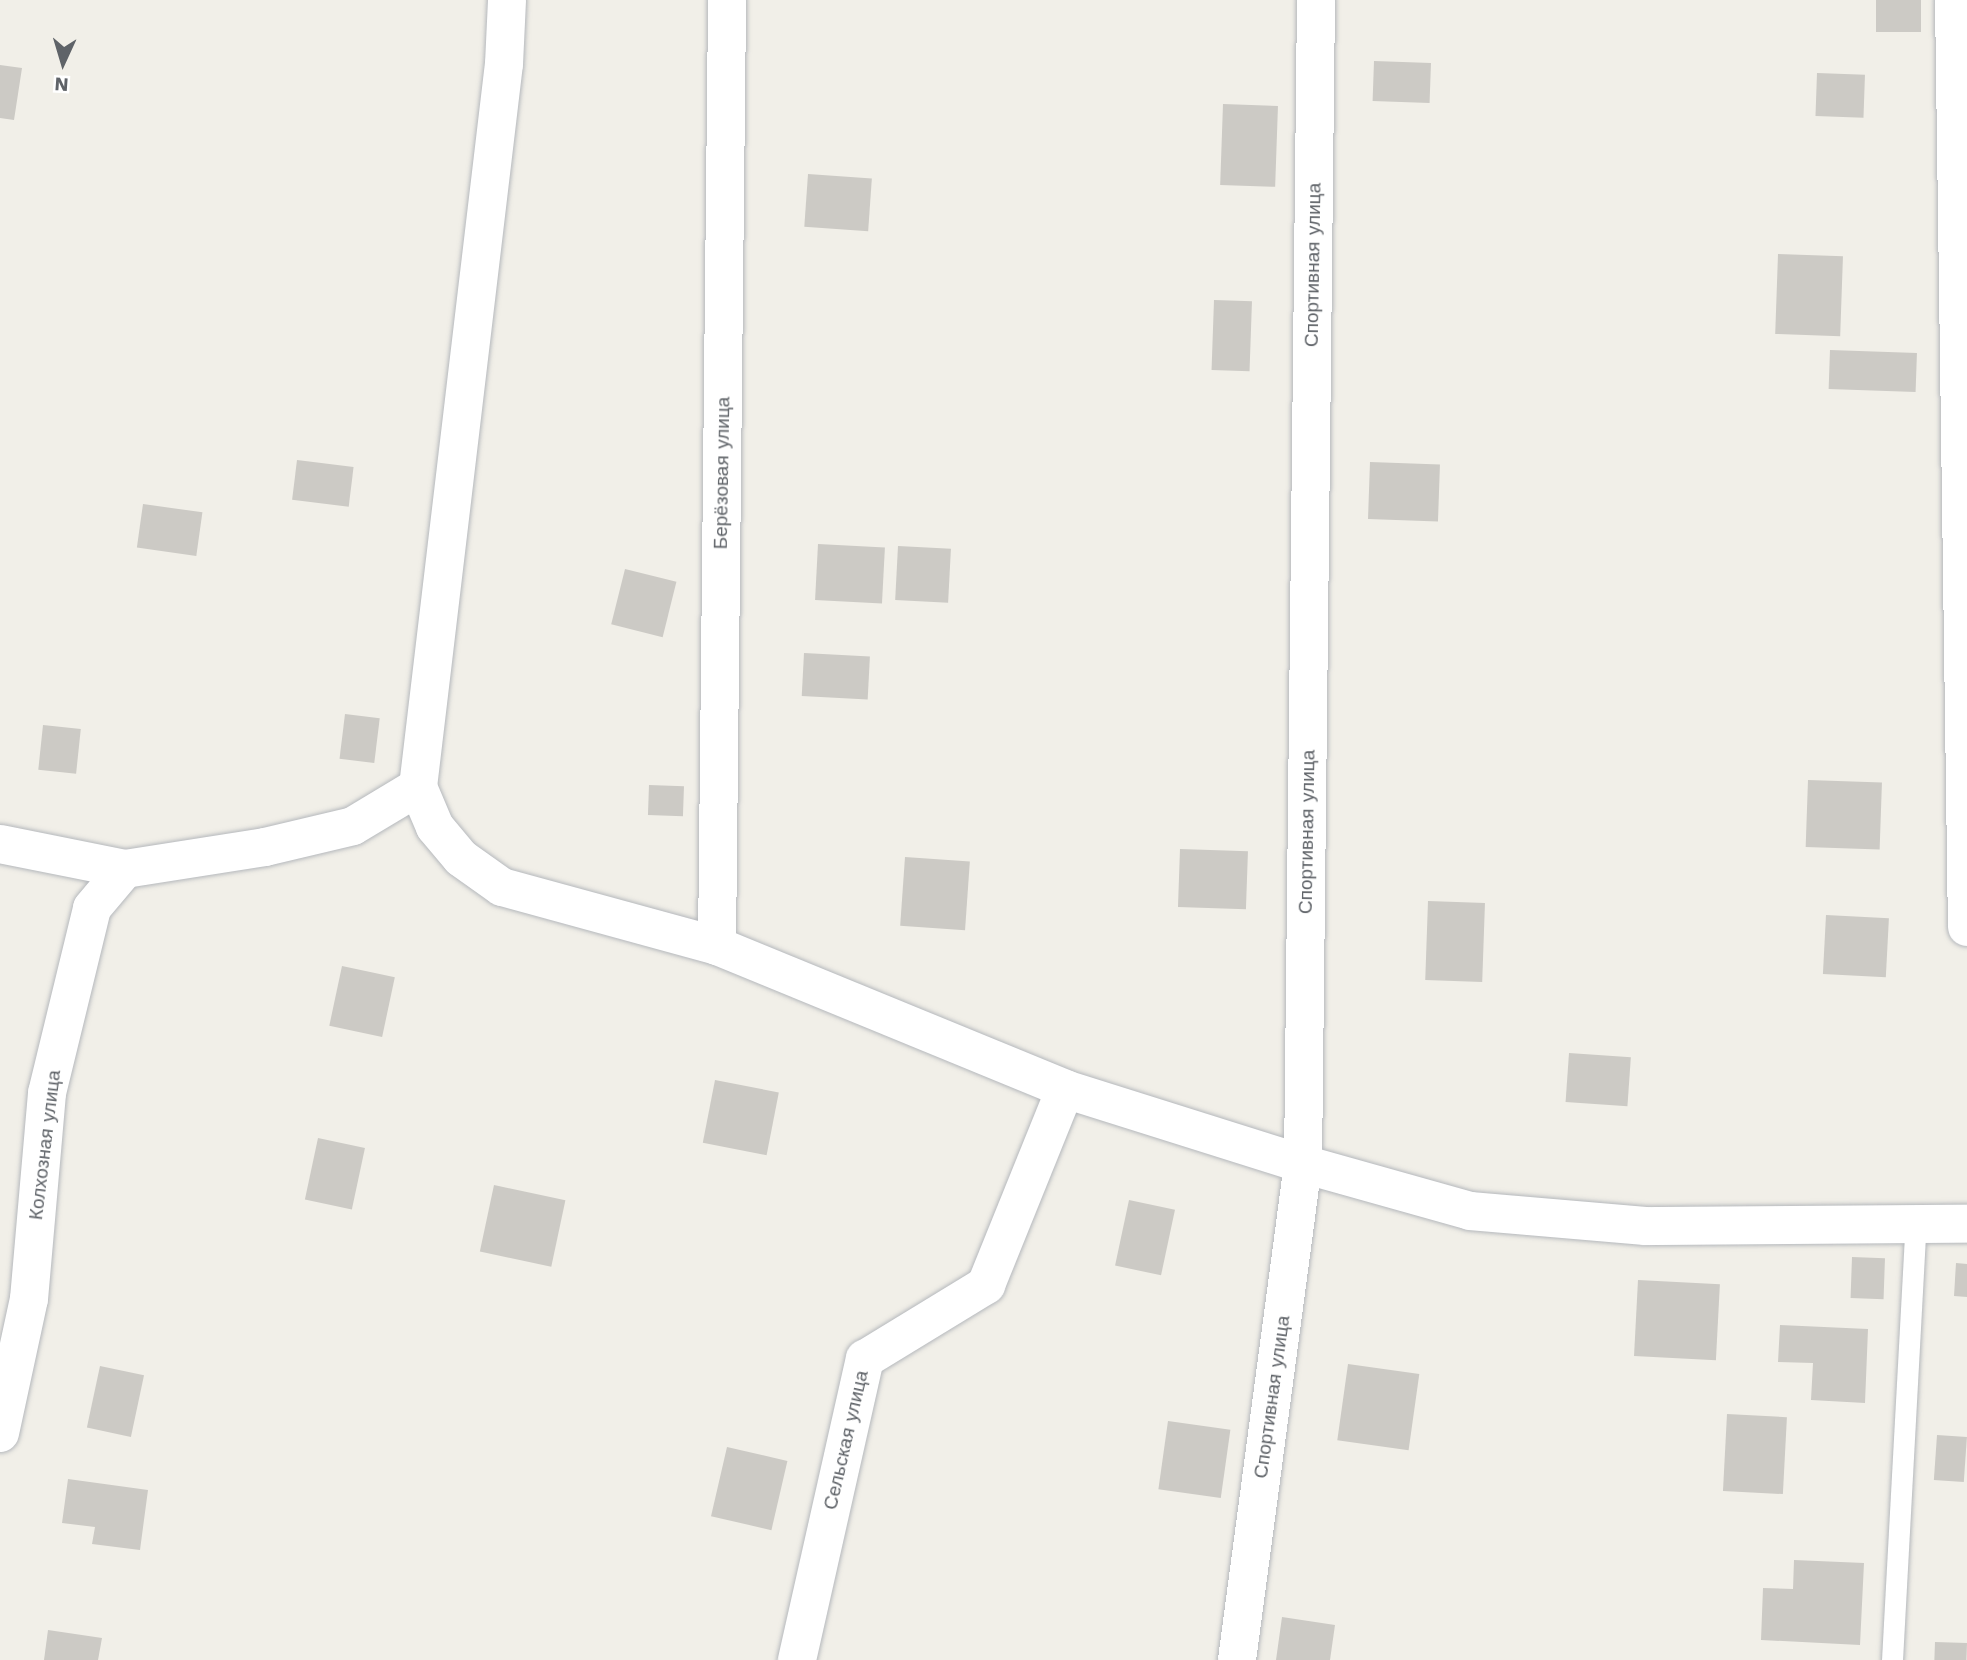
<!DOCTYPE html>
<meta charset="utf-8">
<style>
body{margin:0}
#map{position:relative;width:1967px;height:1660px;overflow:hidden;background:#f1efe8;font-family:"Work Sans",sans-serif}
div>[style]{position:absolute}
.building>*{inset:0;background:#cccac5;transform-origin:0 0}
.roads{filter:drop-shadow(0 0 2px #b5b8bc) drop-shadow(0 0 2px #b5b8bc)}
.service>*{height:21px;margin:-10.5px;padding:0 10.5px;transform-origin:10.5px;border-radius:10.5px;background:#fff}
.minor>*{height:38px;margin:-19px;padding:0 19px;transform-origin:19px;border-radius:19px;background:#fff}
span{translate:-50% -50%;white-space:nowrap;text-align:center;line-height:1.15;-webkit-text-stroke:5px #fff;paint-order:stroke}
.street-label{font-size:19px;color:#5f6368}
.north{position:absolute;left:28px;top:28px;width:70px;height:70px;-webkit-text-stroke:5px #fff;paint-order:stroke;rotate:184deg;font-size:19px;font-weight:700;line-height:28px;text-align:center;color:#5f6368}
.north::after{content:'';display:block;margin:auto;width:24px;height:32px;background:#5f6368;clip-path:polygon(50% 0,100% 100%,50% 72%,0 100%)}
</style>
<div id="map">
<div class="building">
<div style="left:1876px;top:0;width:45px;height:32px"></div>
<div style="left:1374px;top:61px;width:57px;height:40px;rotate:2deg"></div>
<div style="clip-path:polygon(0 65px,22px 68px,14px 120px,0 118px)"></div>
<div style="left:1817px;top:73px;width:48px;height:43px;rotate:2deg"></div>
<div style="left:1223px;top:104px;width:55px;height:81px;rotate:2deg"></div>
<div style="left:808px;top:174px;width:64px;height:53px;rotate:4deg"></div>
<div style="left:1778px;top:254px;width:65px;height:80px;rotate:2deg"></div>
<div style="left:1214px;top:300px;width:38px;height:70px;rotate:2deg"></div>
<div style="left:1830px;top:350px;width:87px;height:39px;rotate:2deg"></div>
<div style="left:297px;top:460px;width:57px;height:40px;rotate:7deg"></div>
<div style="left:1370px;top:462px;width:70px;height:57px;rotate:2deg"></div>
<div style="left:143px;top:504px;width:60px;height:44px;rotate:8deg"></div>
<div style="left:818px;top:544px;width:67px;height:56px;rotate:3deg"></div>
<div style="left:898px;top:546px;width:53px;height:54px;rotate:3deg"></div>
<div style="left:625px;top:569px;width:53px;height:57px;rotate:14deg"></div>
<div style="left:804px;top:653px;width:66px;height:43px;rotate:3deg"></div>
<div style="left:345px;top:714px;width:35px;height:45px;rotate:7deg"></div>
<div style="left:43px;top:725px;width:38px;height:45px;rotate:6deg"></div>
<div style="left:1808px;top:780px;width:74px;height:67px;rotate:2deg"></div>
<div style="left:649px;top:785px;width:35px;height:30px;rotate:2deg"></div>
<div style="left:1180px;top:849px;width:68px;height:58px;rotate:2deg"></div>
<div style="left:905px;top:857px;width:65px;height:69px;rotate:4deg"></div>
<div style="left:1428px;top:901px;width:57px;height:79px;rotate:2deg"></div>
<div style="left:1826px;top:915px;width:63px;height:59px;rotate:3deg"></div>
<div style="left:342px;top:966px;width:54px;height:61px;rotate:12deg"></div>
<div style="left:1569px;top:1053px;width:62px;height:49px;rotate:4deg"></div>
<div style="left:715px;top:1080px;width:65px;height:64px;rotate:11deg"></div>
<div style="left:318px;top:1138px;width:48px;height:63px;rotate:12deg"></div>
<div style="left:494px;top:1185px;width:73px;height:68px;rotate:12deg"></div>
<div style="left:1129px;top:1200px;width:47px;height:67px;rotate:12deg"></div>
<div style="left:1852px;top:1257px;width:33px;height:41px;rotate:2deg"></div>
<div style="clip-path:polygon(1956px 1263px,1967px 1264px,1967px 1297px,1954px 1296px)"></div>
<div style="left:1638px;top:1280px;width:82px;height:76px;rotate:3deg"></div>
<div style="clip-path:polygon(1780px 1325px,1868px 1329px,1865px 1403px,1811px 1400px,1813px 1363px,1778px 1362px)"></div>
<div style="left:1348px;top:1364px;width:72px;height:77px;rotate:8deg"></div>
<div style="left:100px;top:1366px;width:45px;height:63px;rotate:12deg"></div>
<div style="left:1727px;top:1414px;width:60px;height:77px;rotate:3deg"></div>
<div style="left:1168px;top:1421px;width:63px;height:69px;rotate:8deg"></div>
<div style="left:1937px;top:1435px;width:30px;height:45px;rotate:4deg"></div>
<div style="left:727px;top:1447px;width:62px;height:71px;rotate:13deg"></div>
<div style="clip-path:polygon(68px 1479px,148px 1490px,140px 1550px,92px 1544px,95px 1527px,62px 1523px)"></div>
<div style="clip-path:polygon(1794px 1560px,1864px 1563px,1860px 1645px,1761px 1640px,1763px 1588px,1793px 1589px)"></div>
<div style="clip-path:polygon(1282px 1617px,1335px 1625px,1330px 1660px,1276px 1660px)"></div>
<div style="clip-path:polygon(48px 1630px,102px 1638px,98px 1660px,44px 1660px)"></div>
<div style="left:1935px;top:1642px;width:32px;height:18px;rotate:2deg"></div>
</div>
<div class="roads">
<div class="service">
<div style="left:1892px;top:1660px;width:438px;rotate:-86.9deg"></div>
</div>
<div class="minor">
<div style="left:1954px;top:0;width:927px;rotate:89.2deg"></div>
<div style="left:418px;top:787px;width:728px;rotate:-83.22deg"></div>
<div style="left:504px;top:64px;width:64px;rotate:-87.3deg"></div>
<div style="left:0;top:844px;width:127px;rotate:11.3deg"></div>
<div style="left:125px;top:869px;width:142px;rotate:-8.9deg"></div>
<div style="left:265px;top:847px;width:90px;rotate:-13.4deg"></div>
<div style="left:353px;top:826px;width:76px;rotate:-31deg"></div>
<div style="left:418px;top:787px;width:43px;rotate:67deg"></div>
<div style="left:435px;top:827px;width:40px;rotate:50deg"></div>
<div style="left:461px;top:858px;width:50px;rotate:35.3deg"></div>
<div style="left:502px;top:887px;width:223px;rotate:15.3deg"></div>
<div style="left:717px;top:946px;width:376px;rotate:22.3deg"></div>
<div style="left:1065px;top:1089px;width:250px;rotate:17.5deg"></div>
<div style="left:1303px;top:1164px;width:173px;rotate:15.7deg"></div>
<div style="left:1470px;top:1211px;width:176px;rotate:4.9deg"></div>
<div style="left:1645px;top:1226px;width:322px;rotate:-0.4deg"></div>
<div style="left:717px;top:946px;width:946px;rotate:-89.39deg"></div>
<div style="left:0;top:1433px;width:137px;rotate:-77.8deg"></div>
<div style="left:29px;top:1299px;width:207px;rotate:-85deg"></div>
<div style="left:47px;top:1093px;width:190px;rotate:-76.3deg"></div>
<div style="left:92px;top:908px;width:51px;rotate:-49.8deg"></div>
<div style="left:797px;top:1660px;width:309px;rotate:-77.3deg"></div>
<div style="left:865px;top:1359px;width:142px;rotate:-31.4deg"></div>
<div style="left:986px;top:1285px;width:211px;rotate:-68deg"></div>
<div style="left:1237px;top:1660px;width:500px;rotate:-82.42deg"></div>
<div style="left:1303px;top:1164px;width:1164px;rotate:-89.36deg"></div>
</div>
</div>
<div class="street-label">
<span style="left:1313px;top:265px;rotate:-89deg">Спортивная улица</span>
<span style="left:722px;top:473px;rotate:-89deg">Берёзовая улица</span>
<span style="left:1307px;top:832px;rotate:-89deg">Спортивная улица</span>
<span style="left:45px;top:1145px;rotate:-83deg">Колхозная улица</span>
<span style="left:1272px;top:1397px;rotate:-82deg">Спортивная улица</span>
<span style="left:846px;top:1440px;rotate:-77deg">Сельская улица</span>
</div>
<div class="north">N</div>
</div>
